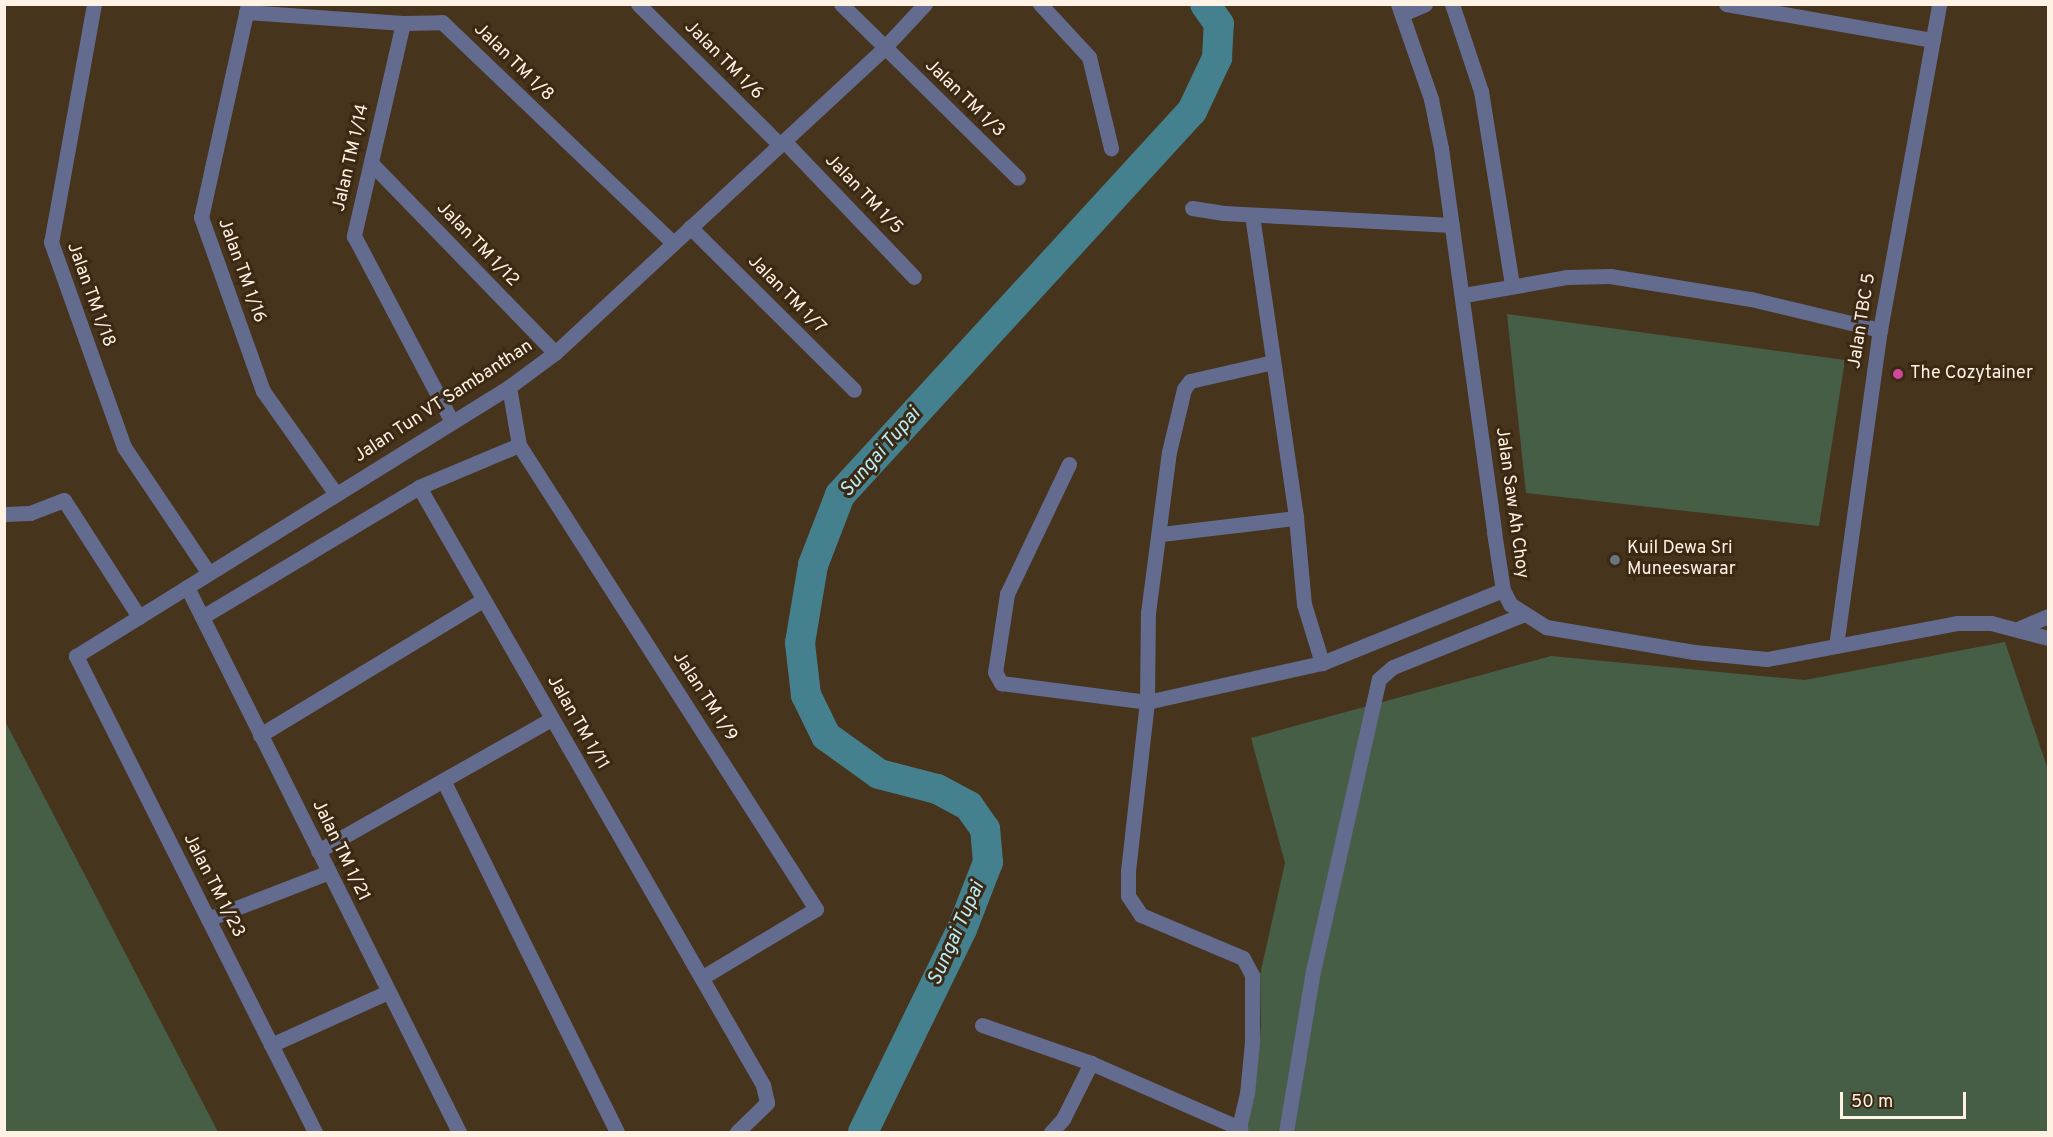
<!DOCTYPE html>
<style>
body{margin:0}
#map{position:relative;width:2053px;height:1137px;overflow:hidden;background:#47341d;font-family:Overpass,sans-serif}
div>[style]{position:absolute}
.green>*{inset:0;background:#465e46}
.river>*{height:30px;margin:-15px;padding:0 15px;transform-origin:15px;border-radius:15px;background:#45808e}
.minor>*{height:15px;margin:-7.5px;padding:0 7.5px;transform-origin:7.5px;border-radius:7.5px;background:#636b8f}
.dots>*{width:16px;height:16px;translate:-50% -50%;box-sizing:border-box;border:3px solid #3c2913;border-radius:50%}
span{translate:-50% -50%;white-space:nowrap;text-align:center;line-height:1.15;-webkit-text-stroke:6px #3c2913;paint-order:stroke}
.street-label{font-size:18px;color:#fef2e4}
.poi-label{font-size:18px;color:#fef2e4}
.left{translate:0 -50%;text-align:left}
.water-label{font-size:20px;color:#b8edfb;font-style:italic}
.frame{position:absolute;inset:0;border:6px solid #fef2e4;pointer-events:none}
.scale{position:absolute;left:1840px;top:1092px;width:126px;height:27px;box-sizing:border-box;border:3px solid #fef2e4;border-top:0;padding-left:8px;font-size:18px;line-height:21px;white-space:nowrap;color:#fef2e4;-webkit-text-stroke:4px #3c2913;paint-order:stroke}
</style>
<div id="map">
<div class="green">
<div style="clip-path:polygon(1507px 314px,1845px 360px,1819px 526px,1526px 493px)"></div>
<div style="clip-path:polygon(2005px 642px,2048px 770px,2048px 1132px,1243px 1132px,1254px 1099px,1261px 1026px,1260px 975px,1285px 863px,1251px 738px,1551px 656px,1805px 680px)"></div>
<div style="clip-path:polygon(5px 721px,218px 1132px,5px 1132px)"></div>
</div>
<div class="river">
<div style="left:863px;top:1132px;width:226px;rotate:-64deg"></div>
<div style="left:962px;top:929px;width:72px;rotate:-68.8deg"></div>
<div style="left:988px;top:862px;width:33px;rotate:-95deg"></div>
<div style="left:985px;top:829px;width:28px;rotate:-125deg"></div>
<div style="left:969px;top:806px;width:36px;rotate:-152deg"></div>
<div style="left:937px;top:789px;width:60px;rotate:-165.5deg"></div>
<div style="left:879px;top:774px;width:65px;rotate:-144.4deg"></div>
<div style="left:826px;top:736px;width:46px;rotate:-116deg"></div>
<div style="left:806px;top:695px;width:52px;rotate:-96.6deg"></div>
<div style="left:800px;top:643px;width:79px;rotate:-80.5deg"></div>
<div style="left:813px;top:565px;width:75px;rotate:-68.9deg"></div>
<div style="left:840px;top:495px;width:521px;rotate:-47.49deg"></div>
<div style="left:1192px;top:111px;width:59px;rotate:-64.7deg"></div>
<div style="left:1217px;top:58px;width:34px;rotate:-87deg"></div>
<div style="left:1219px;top:24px;width:24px;rotate:-125deg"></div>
</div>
<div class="minor">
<div style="left:94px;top:4px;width:242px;rotate:100.2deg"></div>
<div style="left:51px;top:242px;width:218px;rotate:70.4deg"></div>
<div style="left:124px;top:447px;width:151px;rotate:56.1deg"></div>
<div style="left:248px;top:4px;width:218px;rotate:102.4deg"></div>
<div style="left:201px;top:217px;width:185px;rotate:70.4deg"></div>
<div style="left:263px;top:391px;width:126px;rotate:54.7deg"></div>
<div style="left:638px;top:4px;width:200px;rotate:44.8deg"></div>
<div style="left:841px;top:4px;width:248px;rotate:44.5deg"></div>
<div style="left:1040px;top:4px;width:72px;rotate:47.2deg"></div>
<div style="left:1089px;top:57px;width:94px;rotate:76.4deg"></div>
<div style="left:1398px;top:4px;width:101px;rotate:70.8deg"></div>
<div style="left:1431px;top:99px;width:50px;rotate:78.5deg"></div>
<div style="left:1441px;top:148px;width:388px;rotate:82.1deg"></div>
<div style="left:1494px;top:532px;width:59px;rotate:81.2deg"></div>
<div style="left:1503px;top:590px;width:16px;rotate:63deg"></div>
<div style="left:1510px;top:604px;width:43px;rotate:32.6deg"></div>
<div style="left:1546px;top:627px;width:150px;rotate:9.6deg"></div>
<div style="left:1694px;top:652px;width:73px;rotate:5.5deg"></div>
<div style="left:1767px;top:659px;width:193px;rotate:-10.7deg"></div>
<div style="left:1957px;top:623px;width:34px"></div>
<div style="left:1991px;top:623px;width:59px;rotate:14.7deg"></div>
<div style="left:1452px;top:4px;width:92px;rotate:71.6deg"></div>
<div style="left:1481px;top:91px;width:195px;rotate:80.9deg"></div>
<div style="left:1726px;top:4px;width:210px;rotate:9.9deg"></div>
<div style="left:246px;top:12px;width:157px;rotate:4deg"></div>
<div style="left:403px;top:23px;width:39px;rotate:-1deg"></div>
<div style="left:442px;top:22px;width:320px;rotate:43.7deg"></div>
<div style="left:1402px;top:14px;width:25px;rotate:-23deg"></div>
<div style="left:403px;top:23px;width:219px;rotate:103deg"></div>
<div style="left:354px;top:236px;width:210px;rotate:62.2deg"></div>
<div style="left:784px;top:141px;width:188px;rotate:46.3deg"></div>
<div style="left:371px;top:163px;width:264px;rotate:45.9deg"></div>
<div style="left:1192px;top:208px;width:32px;rotate:9deg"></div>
<div style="left:1224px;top:213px;width:228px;rotate:3deg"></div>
<div style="left:1252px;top:215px;width:306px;rotate:81.7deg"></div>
<div style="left:1296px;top:518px;width:86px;rotate:84.7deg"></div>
<div style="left:1304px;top:604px;width:62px;rotate:73deg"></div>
<div style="left:690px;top:227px;width:231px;rotate:44.8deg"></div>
<div style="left:1464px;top:295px;width:105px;rotate:-9.9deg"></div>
<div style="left:1567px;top:277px;width:43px;rotate:-1.3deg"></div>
<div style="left:1610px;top:276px;width:143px;rotate:9.3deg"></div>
<div style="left:1751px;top:299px;width:133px;rotate:13.5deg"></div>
<div style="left:509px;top:387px;width:59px;rotate:80.2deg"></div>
<div style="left:519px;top:445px;width:551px;rotate:57.38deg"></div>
<div style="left:816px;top:909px;width:132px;rotate:149deg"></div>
<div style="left:1069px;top:464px;width:144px;rotate:115.5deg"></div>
<div style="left:1007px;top:594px;width:79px;rotate:98.7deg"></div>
<div style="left:995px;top:672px;width:13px;rotate:61deg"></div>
<div style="left:1001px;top:683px;width:147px;rotate:7.4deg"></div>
<div style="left:1147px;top:702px;width:179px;rotate:-12.6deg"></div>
<div style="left:1322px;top:663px;width:195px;rotate:-22deg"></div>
<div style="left:419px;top:487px;width:690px;rotate:60.09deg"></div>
<div style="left:763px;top:1085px;width:18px;rotate:77deg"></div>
<div style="left:767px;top:1103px;width:42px;rotate:136deg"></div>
<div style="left:4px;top:514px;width:26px;rotate:-2deg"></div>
<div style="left:30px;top:513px;width:36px;rotate:-21deg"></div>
<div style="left:64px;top:500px;width:139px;rotate:57.3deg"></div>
<div style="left:1161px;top:534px;width:136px;rotate:-6.8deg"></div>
<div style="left:187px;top:587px;width:609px;rotate:63.48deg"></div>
<div style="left:202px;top:617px;width:253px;rotate:-30.9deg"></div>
<div style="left:419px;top:487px;width:108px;rotate:-22.8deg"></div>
<div style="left:2020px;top:628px;width:30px;rotate:-23deg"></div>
<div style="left:1836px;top:646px;width:319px;rotate:-82.1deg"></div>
<div style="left:1880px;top:330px;width:331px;rotate:-79.7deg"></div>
<div style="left:260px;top:735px;width:261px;rotate:-31.2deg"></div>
<div style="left:444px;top:782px;width:390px;rotate:63.7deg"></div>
<div style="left:318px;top:851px;width:268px;rotate:-29.5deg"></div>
<div style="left:208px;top:919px;width:130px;rotate:-21.2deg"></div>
<div style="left:982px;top:1025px;width:115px;rotate:19.2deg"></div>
<div style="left:1091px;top:1063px;width:163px;rotate:23.6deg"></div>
<div style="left:271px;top:1045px;width:128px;rotate:-24.4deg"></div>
<div style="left:315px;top:1132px;width:533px;rotate:-116.66deg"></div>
<div style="left:76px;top:656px;width:510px;rotate:-31.85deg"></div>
<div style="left:509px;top:387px;width:57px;rotate:-36.5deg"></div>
<div style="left:555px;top:353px;width:449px;rotate:-42.8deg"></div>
<div style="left:884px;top:48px;width:60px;rotate:-47deg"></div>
<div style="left:1051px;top:1132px;width:18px;rotate:-47deg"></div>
<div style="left:1063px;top:1119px;width:63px;rotate:-63.4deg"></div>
<div style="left:1238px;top:1132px;width:39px;rotate:-77deg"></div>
<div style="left:1247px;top:1094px;width:52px;rotate:-84.5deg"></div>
<div style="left:1252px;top:1042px;width:67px;rotate:-90deg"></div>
<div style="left:1252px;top:975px;width:19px;rotate:-118deg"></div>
<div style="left:1243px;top:958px;width:111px;rotate:-157.1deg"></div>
<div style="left:1141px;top:915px;width:23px;rotate:-124deg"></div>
<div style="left:1128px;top:896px;width:25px;rotate:-90deg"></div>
<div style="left:1128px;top:871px;width:170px;rotate:-83.6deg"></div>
<div style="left:1147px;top:702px;width:89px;rotate:-89.4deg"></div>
<div style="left:1148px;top:613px;width:162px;rotate:-82.6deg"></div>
<div style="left:1169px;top:452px;width:65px;rotate:-76.6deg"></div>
<div style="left:1184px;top:389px;width:10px;rotate:-53deg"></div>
<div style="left:1190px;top:381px;width:85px;rotate:-12.9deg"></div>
<div style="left:1286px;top:1132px;width:163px;rotate:-80.5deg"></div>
<div style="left:1313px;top:971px;width:299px;rotate:-77.3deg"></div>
<div style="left:1379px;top:679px;width:18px;rotate:-41deg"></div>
<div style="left:1393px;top:667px;width:139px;rotate:-22deg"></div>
</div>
<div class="dots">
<div style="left:1898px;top:374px;background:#d1479c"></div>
<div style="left:1615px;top:560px;background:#6b7280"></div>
</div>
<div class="street-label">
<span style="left:723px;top:61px;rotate:45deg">Jalan TM 1/6</span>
<span style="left:513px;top:63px;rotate:44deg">Jalan TM 1/8</span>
<span style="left:964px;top:99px;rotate:44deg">Jalan TM 1/3</span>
<span style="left:352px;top:158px;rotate:-77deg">Jalan TM 1/14</span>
<span style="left:863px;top:195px;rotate:46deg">Jalan TM 1/5</span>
<span style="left:477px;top:245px;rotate:46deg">Jalan TM 1/12</span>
<span style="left:241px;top:271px;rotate:70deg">Jalan TM 1/16</span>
<span style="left:90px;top:295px;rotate:70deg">Jalan TM 1/18</span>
<span style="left:786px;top:295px;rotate:45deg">Jalan TM 1/7</span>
<span style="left:1863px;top:321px;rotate:-81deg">Jalan TBC 5</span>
<span style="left:444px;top:402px;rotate:-33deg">Jalan Tun VT Sambanthan</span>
<span style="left:1511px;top:503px;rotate:82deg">Jalan Saw Ah Choy</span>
<span style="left:704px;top:697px;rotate:57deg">Jalan TM 1/9</span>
<span style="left:577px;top:723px;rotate:60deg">Jalan TM 1/11</span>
<span style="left:340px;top:851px;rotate:64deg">Jalan TM 1/21</span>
<span style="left:213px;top:886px;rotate:63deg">Jalan TM 1/23</span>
</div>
<div class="poi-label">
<span class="left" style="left:1910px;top:374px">The Cozytainer</span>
<span class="left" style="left:1627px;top:560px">Kuil Dewa Sri<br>Muneeswarar</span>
</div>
<div class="water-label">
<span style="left:881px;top:453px;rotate:-49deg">Sungai Tupai</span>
<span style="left:957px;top:934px;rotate:-66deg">Sungai Tupai</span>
</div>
<div class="frame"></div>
<div class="scale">50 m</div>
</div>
